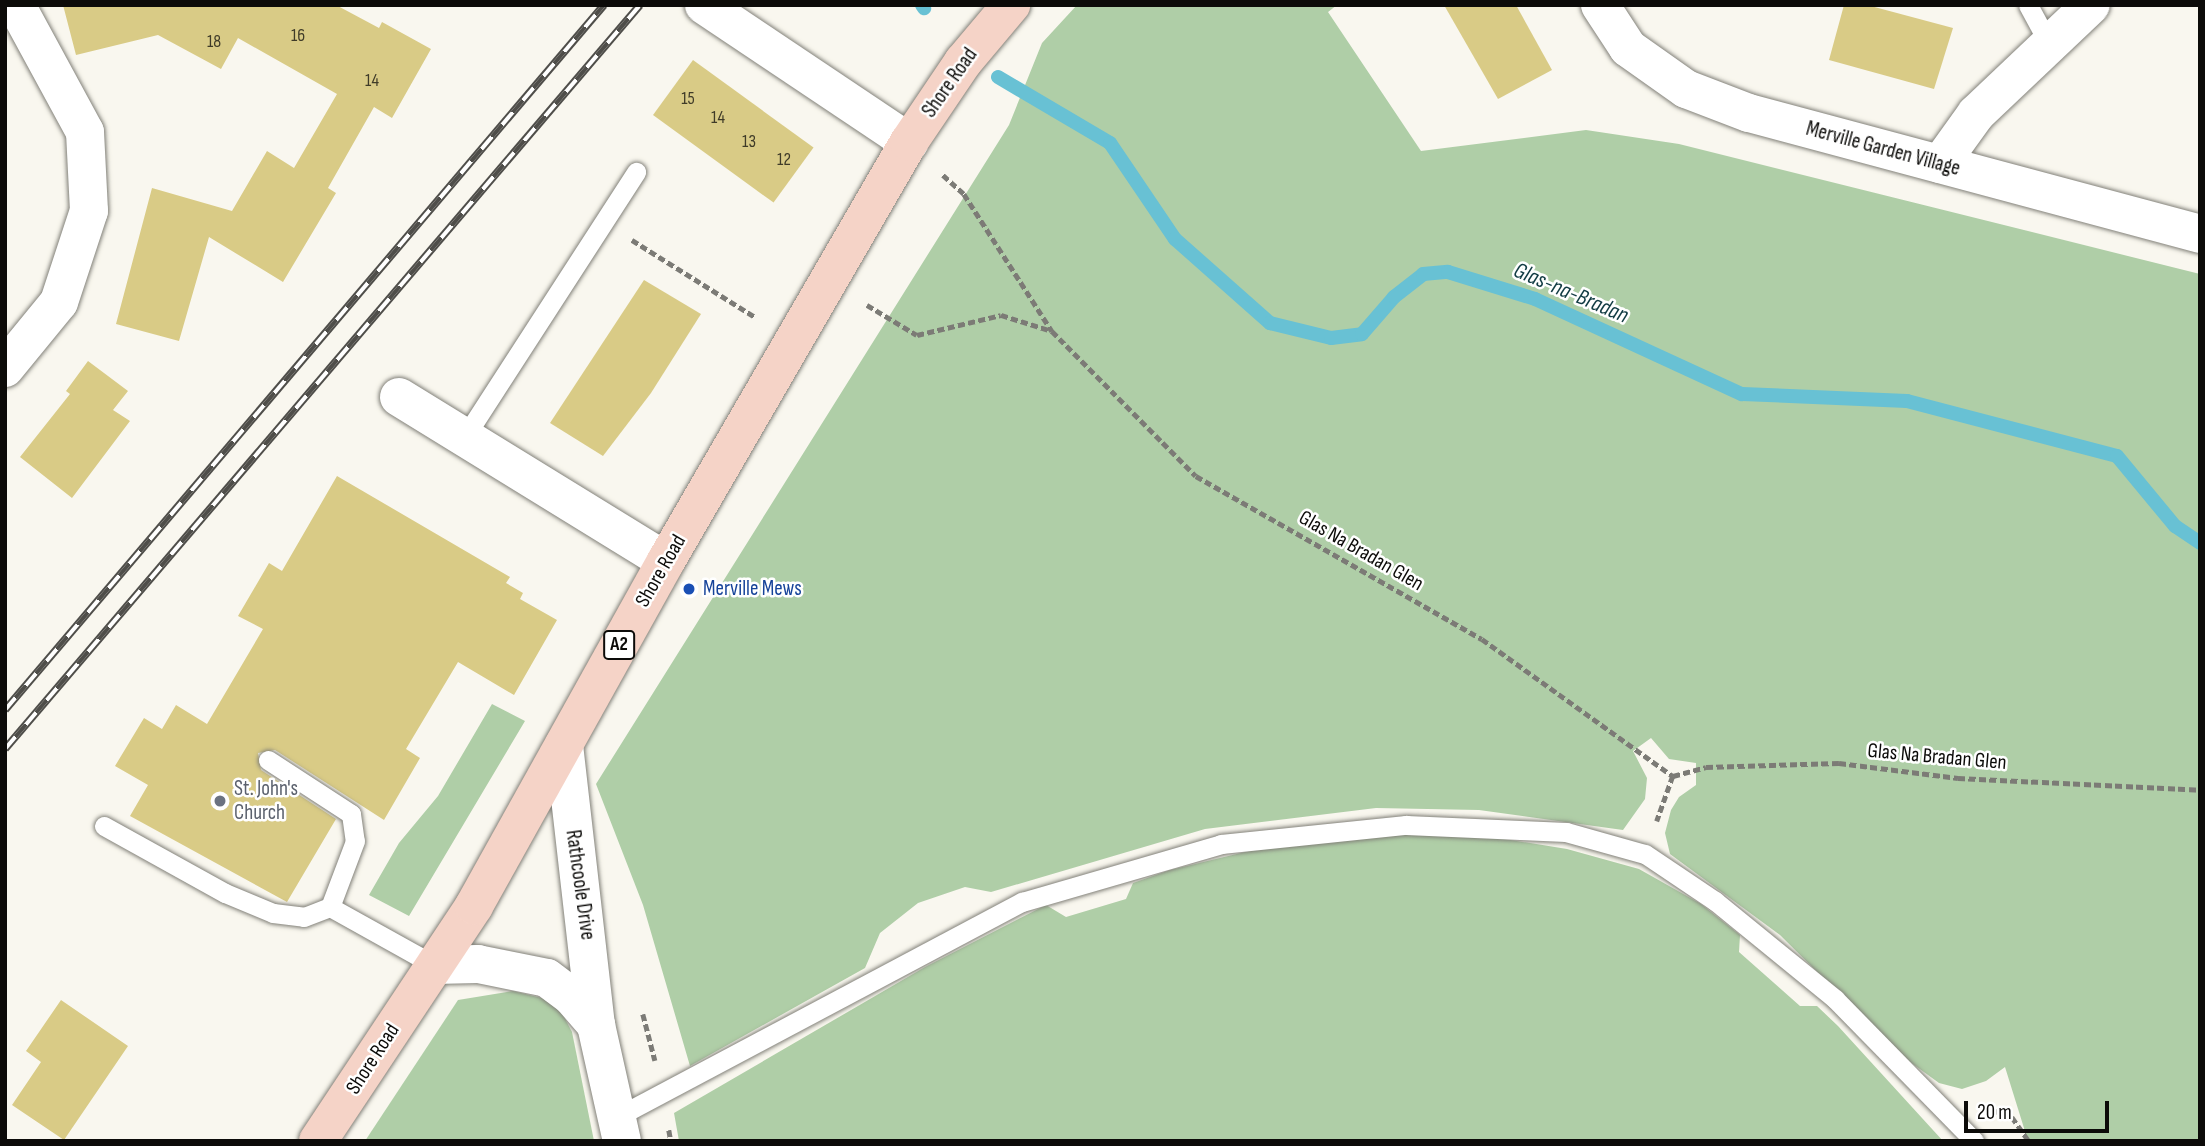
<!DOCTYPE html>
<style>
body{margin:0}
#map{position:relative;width:2205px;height:1146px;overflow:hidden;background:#f9f7ef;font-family:"Sofia Sans Condensed",sans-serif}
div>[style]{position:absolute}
.green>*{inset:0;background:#afcea7}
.stream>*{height:14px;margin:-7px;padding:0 7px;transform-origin:7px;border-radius:7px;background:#68c1d4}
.building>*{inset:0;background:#d9cb86;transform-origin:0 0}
.path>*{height:4.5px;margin-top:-2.25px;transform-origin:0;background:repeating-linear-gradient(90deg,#7c7b76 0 7px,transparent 0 10.5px)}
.roads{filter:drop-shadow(0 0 2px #828179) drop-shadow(0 0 2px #828179)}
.lane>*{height:19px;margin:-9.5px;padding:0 9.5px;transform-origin:9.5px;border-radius:9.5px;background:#fff}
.street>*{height:38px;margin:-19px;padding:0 19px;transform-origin:19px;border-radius:19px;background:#fff}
.secondary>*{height:38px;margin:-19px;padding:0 19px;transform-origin:19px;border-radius:19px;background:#fff}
.primary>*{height:38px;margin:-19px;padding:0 19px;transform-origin:19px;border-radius:19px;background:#f5d3c7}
.rail>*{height:8px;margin-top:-4px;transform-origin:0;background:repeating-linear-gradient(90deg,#fff 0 16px,#4f4e4a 0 32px);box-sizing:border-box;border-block:2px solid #4f4e4a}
.dots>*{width:19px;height:19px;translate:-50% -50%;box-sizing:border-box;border:4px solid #fff;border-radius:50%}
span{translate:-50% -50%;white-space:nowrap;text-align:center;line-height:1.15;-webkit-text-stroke:5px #fff;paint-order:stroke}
.number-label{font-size:18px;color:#3f3b28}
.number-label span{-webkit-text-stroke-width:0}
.shield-label span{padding:2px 5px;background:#fff;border:2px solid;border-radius:5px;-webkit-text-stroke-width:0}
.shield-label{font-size:19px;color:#0c0b09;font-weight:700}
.street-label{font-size:21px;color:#0c0b09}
.transit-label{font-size:21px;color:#164399}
.left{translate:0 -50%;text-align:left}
.worship-label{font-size:21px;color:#5b616d}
.water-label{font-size:23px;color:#123c44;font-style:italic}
.frame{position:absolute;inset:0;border:7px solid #0c0b09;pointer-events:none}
.scale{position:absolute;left:1964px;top:1101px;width:145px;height:32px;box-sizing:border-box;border:4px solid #0c0b09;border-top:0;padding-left:9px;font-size:21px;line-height:24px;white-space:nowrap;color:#0c0b09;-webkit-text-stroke:5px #fff;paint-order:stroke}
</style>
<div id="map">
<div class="green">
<div style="clip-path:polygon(1077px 5px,1337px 5px,1328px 12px,1421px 151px,1586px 130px,1679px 144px,2200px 274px,2200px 1141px,2028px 1141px,2005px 1067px,1986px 1081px,1962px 1089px,1939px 1083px,1902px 1056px,1780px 935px,1670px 854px,1665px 833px,1671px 810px,1679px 797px,1696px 785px,1696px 763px,1669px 759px,1651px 738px,1633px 751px,1647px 778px,1645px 799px,1623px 830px,1479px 810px,1376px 808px,1205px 829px,991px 892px,965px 887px,918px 903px,880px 933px,865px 968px,690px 1066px,643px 905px,596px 784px,1009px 125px,1042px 43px)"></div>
<div style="clip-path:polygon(492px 704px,525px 721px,409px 916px,369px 895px,399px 843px,438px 796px)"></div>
<div style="clip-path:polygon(1390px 832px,1467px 833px,1567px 849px,1639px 869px,1701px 904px,1740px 935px,1739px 952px,1800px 1006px,1817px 1006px,1838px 1026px,1943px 1141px,679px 1141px,674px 1113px,925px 967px,1046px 905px,1066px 917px,1126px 899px,1133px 883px,1170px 870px,1270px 846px)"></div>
<div style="clip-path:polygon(513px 991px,542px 998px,560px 1009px,572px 1032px,594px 1141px,365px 1141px,458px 1000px)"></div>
</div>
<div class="stream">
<div style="left:922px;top:5px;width:4px;rotate:56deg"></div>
<div style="left:998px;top:77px;width:130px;rotate:30.5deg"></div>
<div style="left:1110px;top:143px;width:116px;rotate:55.9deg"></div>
<div style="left:1175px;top:239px;width:127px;rotate:41.5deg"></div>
<div style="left:1270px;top:323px;width:63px;rotate:13.8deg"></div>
<div style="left:1331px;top:338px;width:31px;rotate:-7deg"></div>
<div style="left:1362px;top:334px;width:49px;rotate:-49.1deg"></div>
<div style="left:1394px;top:297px;width:37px;rotate:-38deg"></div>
<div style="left:1423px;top:274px;width:25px;rotate:-5deg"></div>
<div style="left:1448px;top:272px;width:91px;rotate:17.2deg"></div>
<div style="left:1535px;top:299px;width:228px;rotate:24.7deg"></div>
<div style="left:1742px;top:394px;width:165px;rotate:2.4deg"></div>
<div style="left:1907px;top:401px;width:217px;rotate:14.7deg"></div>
<div style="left:2117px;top:456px;width:91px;rotate:50.4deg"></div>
<div style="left:2175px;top:526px;width:30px;rotate:34deg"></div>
</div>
<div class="building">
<div style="clip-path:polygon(63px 5px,336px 5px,379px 28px,382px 22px,431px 49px,392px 118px,374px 107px,328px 188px,336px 193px,283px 282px,209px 237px,179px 341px,116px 324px,152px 188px,232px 211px,267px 151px,294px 168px,337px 94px,238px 38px,221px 69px,158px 35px,76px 55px)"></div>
<div style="clip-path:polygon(1444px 5px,1516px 5px,1552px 70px,1498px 99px)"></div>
<div style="clip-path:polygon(1844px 5px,1867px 5px,1953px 28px,1934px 89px,1829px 60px)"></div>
<div style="left:693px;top:60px;width:149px;height:68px;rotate:36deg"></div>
<div style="clip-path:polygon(644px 280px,701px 314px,651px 393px,603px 456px,550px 423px)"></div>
<div style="clip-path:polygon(88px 361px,128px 391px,113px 410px,130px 421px,72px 498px,20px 457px,70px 394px,66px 391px)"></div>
<div style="clip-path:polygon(337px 476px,510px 577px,506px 583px,523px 593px,520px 599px,557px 620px,514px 695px,458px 662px,406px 749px,420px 758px,384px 820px,275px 750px,258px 753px,261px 770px,336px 819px,287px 902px,130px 816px,148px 785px,115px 766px,144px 718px,162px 729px,176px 705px,207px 724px,263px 629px,238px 616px,269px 563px,282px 571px)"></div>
<div style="clip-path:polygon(61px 1000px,128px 1046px,64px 1140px,12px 1105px,41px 1062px,26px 1051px)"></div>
</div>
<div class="path">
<div style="left:943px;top:175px;width:28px;rotate:42deg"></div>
<div style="left:964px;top:194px;width:163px;rotate:57.3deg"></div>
<div style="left:1052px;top:331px;width:204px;rotate:45.2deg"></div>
<div style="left:1196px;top:476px;width:329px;rotate:29.7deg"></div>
<div style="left:1482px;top:639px;width:235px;rotate:35.7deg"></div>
<div style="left:1673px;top:776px;width:48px;rotate:109.6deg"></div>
<div style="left:632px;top:240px;width:145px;rotate:32deg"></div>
<div style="left:867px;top:305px;width:58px;rotate:31deg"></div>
<div style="left:917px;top:335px;width:86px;rotate:-13.4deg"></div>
<div style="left:1001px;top:315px;width:53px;rotate:17.4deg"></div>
<div style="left:1673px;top:776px;width:34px;rotate:-15deg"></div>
<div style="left:1706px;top:767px;width:133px;rotate:-1.7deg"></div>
<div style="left:1839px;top:763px;width:120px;rotate:7.2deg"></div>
<div style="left:1958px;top:778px;width:242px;rotate:2.8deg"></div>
<div style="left:643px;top:1014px;width:48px;rotate:75.4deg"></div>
<div style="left:1995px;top:1111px;width:18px;rotate:19deg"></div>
<div style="left:2012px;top:1117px;width:29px;rotate:55deg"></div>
<div style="left:669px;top:1130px;width:11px;rotate:80deg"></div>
</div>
<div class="roads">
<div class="lane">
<div style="left:2028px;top:5px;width:42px;rotate:61.6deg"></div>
<div style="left:464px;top:438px;width:317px;rotate:-57.1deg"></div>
<div style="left:268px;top:760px;width:99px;rotate:33deg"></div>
<div style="left:351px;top:814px;width:27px;rotate:82deg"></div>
<div style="left:355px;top:841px;width:71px;rotate:110.7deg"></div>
<div style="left:104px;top:826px;width:138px;rotate:29deg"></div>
<div style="left:225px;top:893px;width:52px;rotate:22.6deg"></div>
<div style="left:273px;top:913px;width:31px;rotate:7deg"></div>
<div style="left:304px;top:917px;width:28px;rotate:-21deg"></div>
<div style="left:330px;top:907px;width:119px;rotate:29.1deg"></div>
<div style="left:617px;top:1117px;width:459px;rotate:-28deg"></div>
<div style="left:1022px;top:902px;width:207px;rotate:-16.2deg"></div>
<div style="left:1221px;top:844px;width:186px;rotate:-5.9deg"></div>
<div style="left:1406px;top:825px;width:160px;rotate:2.5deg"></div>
<div style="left:1566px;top:832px;width:82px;rotate:15.6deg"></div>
<div style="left:1645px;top:854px;width:84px;rotate:33.9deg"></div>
<div style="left:1715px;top:901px;width:155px;rotate:39.2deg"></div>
<div style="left:1835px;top:999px;width:199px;rotate:45.6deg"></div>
</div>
<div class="street">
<div style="left:704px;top:5px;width:247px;rotate:33.8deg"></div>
<div style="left:1600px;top:5px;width:51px;rotate:56.9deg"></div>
<div style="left:1628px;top:48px;width:71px;rotate:35.3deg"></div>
<div style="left:1686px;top:89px;width:67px;rotate:20.9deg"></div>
<div style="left:1749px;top:113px;width:467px;rotate:15deg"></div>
<div style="left:1940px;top:164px;width:62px;rotate:-54.2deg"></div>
<div style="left:1976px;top:114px;width:158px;rotate:-43.5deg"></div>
<div style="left:5px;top:368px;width:85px;rotate:-50.7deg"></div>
<div style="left:59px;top:302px;width:96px;rotate:-71.8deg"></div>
<div style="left:89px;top:211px;width:79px;rotate:-92.9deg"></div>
<div style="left:85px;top:132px;width:145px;rotate:-118.5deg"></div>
<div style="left:399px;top:397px;width:313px;rotate:31.6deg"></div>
</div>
<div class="secondary">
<div style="left:564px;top:745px;width:282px;rotate:83.5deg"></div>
<div style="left:596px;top:1025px;width:119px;rotate:77.4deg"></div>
<div style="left:434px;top:965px;width:44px;rotate:-1.3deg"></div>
<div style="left:478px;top:964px;width:70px;rotate:11.5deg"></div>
<div style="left:547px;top:978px;width:31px;rotate:37deg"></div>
<div style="left:572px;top:997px;width:37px;rotate:49deg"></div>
</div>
<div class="primary">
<div style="left:318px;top:1141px;width:282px;rotate:-56.4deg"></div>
<div style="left:474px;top:906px;width:395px;rotate:-60.9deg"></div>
<div style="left:666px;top:561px;width:484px;rotate:-59.9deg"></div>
<div style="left:909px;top:142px;width:97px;rotate:-56deg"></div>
<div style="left:963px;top:62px;width:75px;rotate:-49.9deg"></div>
</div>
</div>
<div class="rail">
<div style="left:5px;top:710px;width:925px;rotate:-49.65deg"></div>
<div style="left:5px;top:749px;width:978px;rotate:-49.52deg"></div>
</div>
<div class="dots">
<div style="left:689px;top:589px;background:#1a4fb4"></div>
<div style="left:220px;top:801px;background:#6b7280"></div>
</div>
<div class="number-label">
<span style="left:298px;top:36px">16</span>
<span style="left:214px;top:42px">18</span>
<span style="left:372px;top:81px">14</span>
<span style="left:688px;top:99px">15</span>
<span style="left:718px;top:118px">14</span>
<span style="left:749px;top:142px">13</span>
<span style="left:784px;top:160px">12</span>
</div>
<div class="shield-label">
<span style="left:619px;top:645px">A2</span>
</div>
<div class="street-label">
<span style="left:950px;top:83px;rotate:-55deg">Shore Road</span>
<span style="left:1883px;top:149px;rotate:15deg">Merville Garden Village</span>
<span style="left:1361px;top:551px;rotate:30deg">Glas Na Bradan Glen</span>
<span style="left:661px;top:571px;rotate:-60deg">Shore Road</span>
<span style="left:1937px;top:757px;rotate:5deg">Glas Na Bradan Glen</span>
<span style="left:580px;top:885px;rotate:82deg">Rathcoole Drive</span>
<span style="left:373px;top:1059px;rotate:-57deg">Shore Road</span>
</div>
<div class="transit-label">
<span class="left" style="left:703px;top:589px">Merville Mews</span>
</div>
<div class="worship-label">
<span class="left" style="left:234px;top:801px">St. John's<br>Church</span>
</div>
<div class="water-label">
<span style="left:1571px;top:293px;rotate:23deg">Glas-na-Bradan</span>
</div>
<div class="frame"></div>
<div class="scale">20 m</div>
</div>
